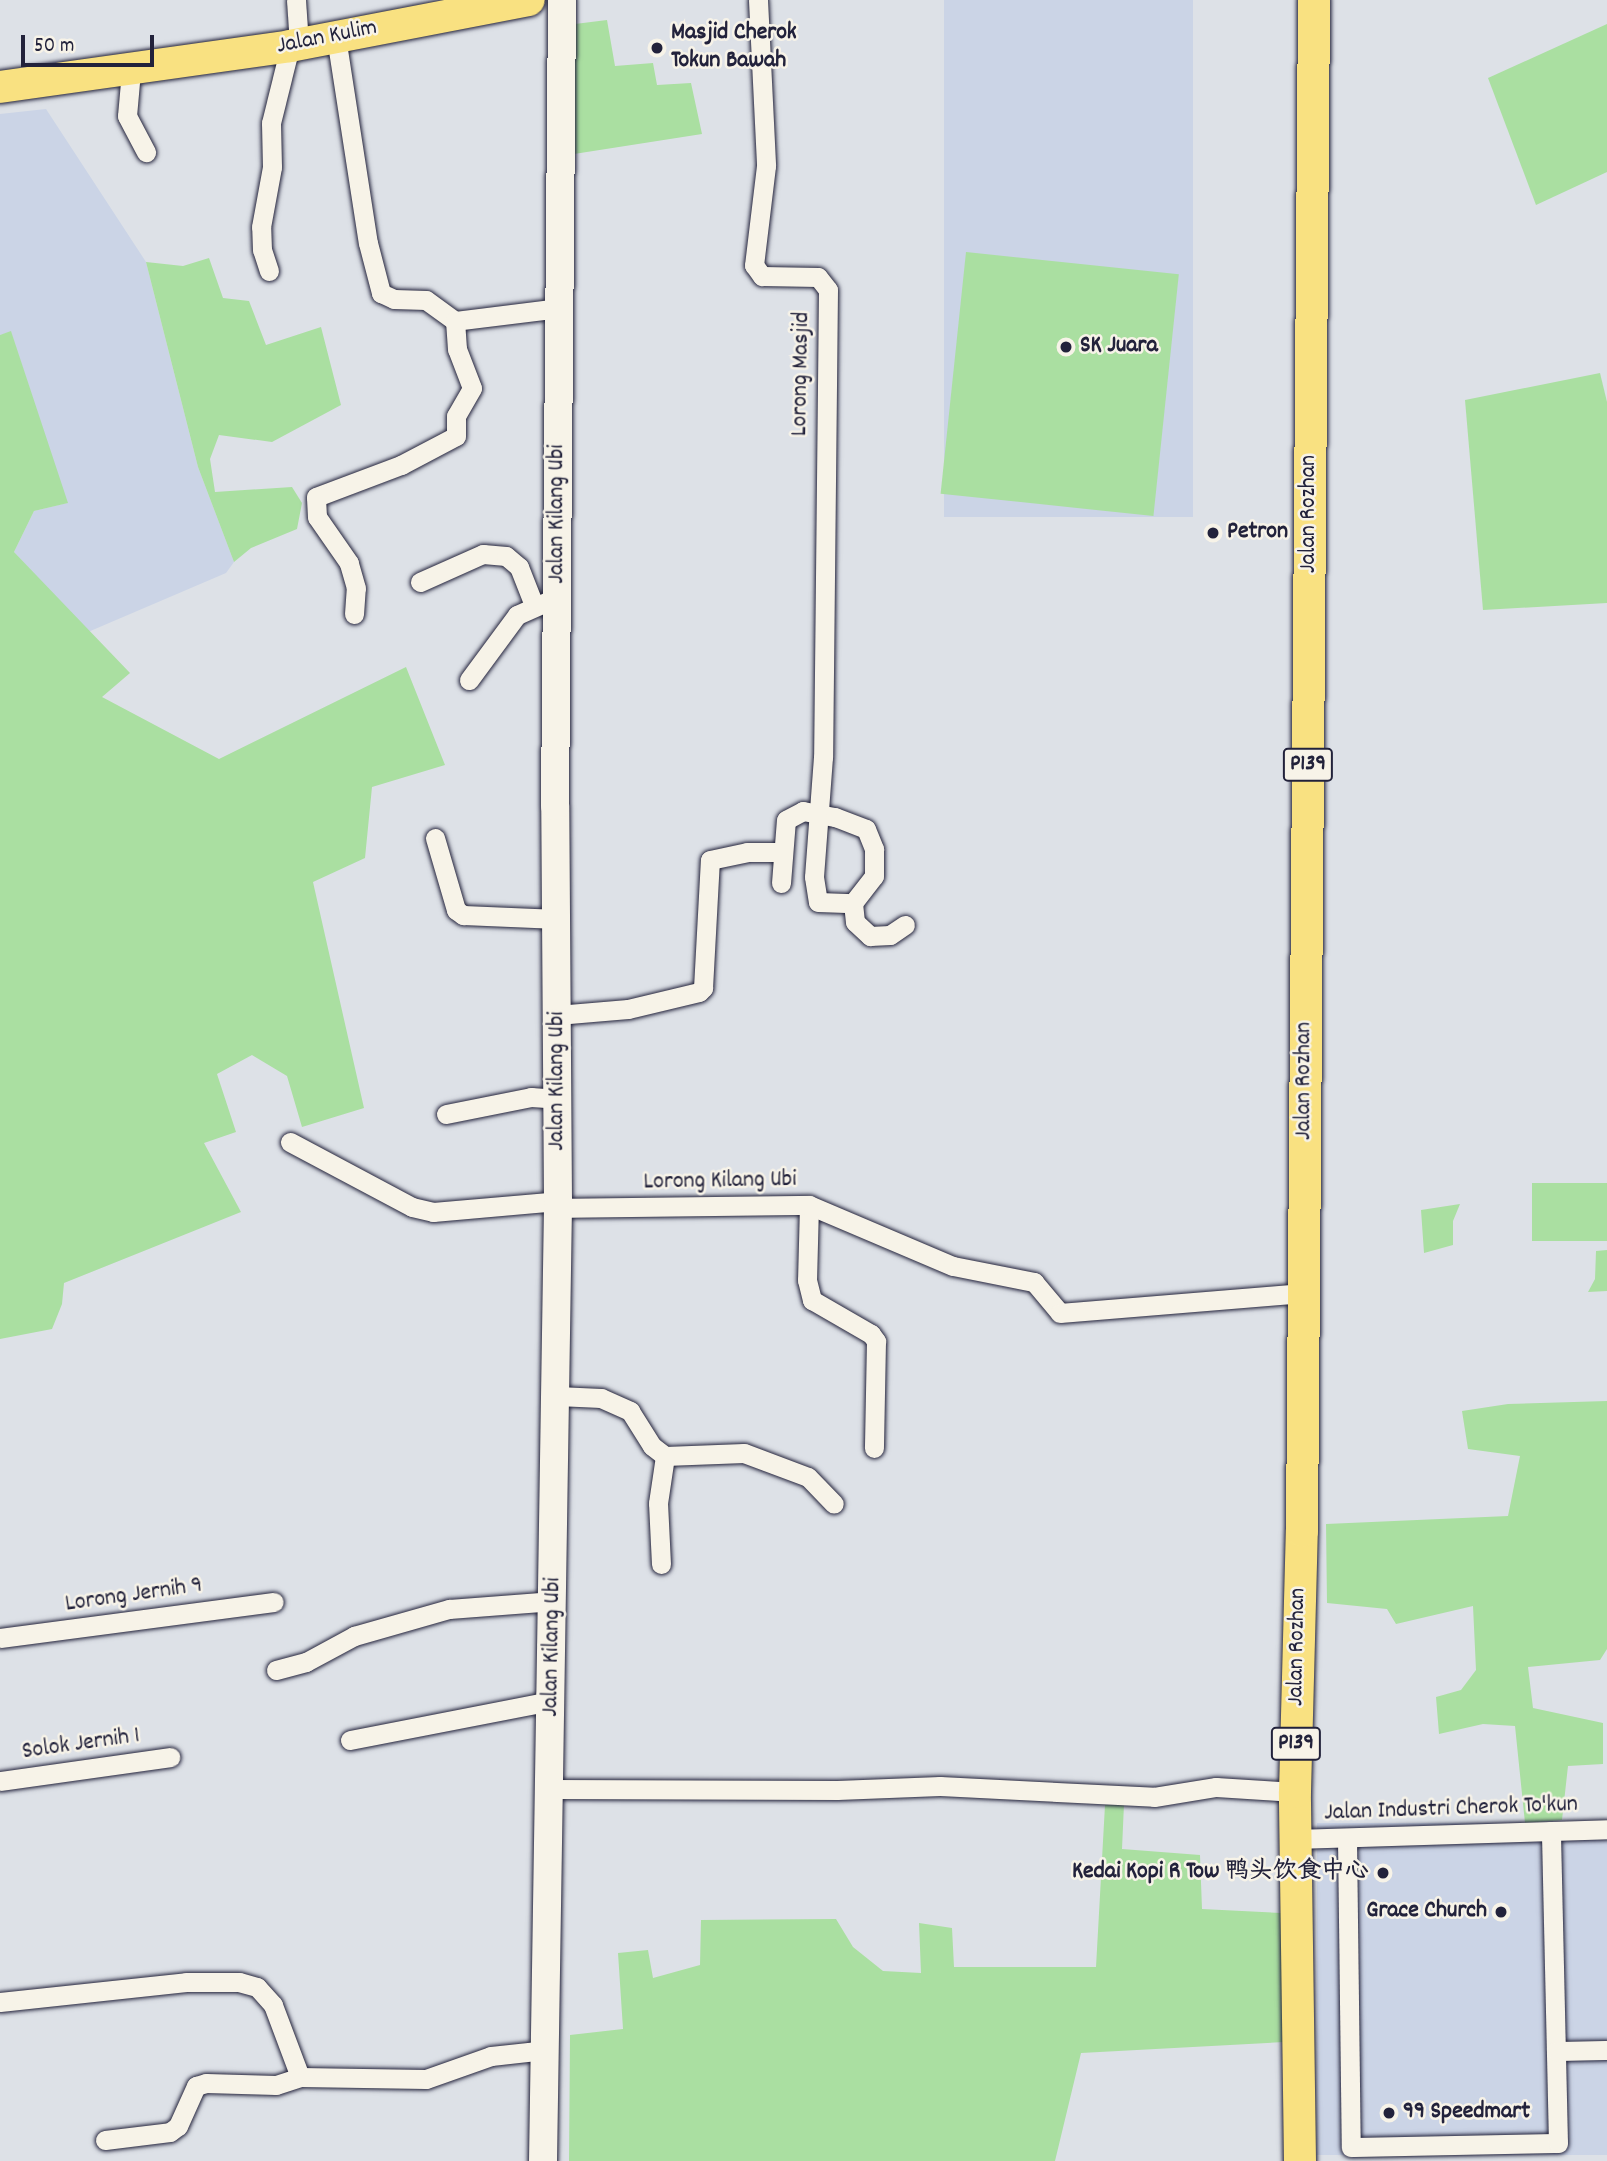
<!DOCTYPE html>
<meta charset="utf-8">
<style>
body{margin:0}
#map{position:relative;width:1607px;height:2161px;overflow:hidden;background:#dde1e7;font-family:Dekko,"LXGW WenKai TC",sans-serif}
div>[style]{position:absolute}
.built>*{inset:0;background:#cbd4e6;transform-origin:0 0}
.green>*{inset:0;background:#aadfa1;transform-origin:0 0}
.roads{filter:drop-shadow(0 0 2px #22223b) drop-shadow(0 0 2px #22223b)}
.street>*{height:19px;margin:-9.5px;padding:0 9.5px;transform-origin:9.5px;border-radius:9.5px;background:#f7f3e8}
.secondary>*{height:28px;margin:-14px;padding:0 14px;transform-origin:14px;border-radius:14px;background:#f7f3e8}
.primary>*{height:32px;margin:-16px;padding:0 16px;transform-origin:16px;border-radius:16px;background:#f9e181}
.dots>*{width:19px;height:19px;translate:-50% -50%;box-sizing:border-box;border:4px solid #f7f3e8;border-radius:50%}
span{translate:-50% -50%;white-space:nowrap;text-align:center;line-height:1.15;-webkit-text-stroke:5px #f7f3e8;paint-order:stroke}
.shield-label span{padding:2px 5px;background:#f7f3e8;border:2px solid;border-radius:5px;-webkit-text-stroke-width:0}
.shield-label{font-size:23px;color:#22223b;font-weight:700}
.poi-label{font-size:24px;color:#22223b;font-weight:700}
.left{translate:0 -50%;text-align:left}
.right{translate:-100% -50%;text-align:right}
.street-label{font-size:24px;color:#22223b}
.scale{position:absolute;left:21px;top:35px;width:133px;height:32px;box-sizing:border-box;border:4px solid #22223b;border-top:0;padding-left:9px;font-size:21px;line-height:24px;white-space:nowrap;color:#22223b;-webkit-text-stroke:5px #f7f3e8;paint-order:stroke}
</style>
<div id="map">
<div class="built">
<div style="left:944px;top:0;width:249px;height:517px"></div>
<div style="clip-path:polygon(46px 109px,146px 262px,198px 467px,234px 562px,226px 573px,88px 632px,14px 552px,34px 511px,67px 503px,11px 332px,0 335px,0 114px)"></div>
<div style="left:1607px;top:1823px;width:332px;height:290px;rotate:90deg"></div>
</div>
<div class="green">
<div style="clip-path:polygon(607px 20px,615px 66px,653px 63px,657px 85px,691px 83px,702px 134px,574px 154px,575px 24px)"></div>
<div style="clip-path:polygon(1607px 24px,1607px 172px,1536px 205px,1488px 78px)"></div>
<div style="left:966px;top:252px;width:214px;height:243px;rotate:6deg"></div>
<div style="clip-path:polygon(209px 258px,223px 298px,249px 301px,266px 345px,321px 327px,341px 405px,272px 442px,219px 435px,210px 459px,215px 492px,292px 487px,302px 503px,297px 529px,251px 548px,234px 562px,198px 467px,146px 262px,183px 266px)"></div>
<div style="clip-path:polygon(11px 331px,68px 503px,34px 511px,14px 552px,130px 673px,102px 697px,219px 759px,406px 667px,445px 765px,372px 787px,365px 858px,313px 882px,364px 1108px,302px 1127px,287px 1076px,252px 1055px,217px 1074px,236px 1132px,204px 1143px,241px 1212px,64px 1283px,62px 1304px,52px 1329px,0 1339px,0 335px)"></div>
<div style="clip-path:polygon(1600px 373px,1607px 402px,1607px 603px,1483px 610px,1465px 400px)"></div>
<div style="left:1607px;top:1183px;width:58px;height:75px;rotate:90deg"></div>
<div style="clip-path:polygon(1460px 1204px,1453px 1221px,1453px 1245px,1424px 1253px,1421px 1210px)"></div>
<div style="clip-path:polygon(1607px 1250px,1607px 1291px,1588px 1292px,1595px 1279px,1596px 1251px)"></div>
<div style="clip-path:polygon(1607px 1401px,1607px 1649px,1600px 1660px,1528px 1667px,1533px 1708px,1603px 1723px,1603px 1764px,1568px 1766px,1562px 1820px,1525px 1823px,1515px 1726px,1483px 1724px,1439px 1734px,1436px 1697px,1461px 1690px,1476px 1670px,1473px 1606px,1396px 1624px,1387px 1609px,1327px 1603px,1326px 1524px,1508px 1516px,1520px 1456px,1468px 1449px,1462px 1411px,1508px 1404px)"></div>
<div style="clip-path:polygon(1124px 1804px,1122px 1849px,1200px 1855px,1202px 1909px,1281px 1913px,1284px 2042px,1081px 2053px,1055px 2161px,569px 2161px,570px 2035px,623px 2029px,618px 1953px,648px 1950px,653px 1978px,700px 1965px,701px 1920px,836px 1919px,853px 1947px,883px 1971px,921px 1973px,919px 1923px,952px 1928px,954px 1967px,1096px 1967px,1105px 1805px)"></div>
</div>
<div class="roads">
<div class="street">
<div style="left:296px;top:0;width:44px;rotate:86.1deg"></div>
<div style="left:758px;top:0;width:166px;rotate:87.2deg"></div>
<div style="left:766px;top:166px;width:100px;rotate:96.9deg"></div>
<div style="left:754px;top:265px;width:14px;rotate:54deg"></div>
<div style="left:762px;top:276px;width:56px;rotate:1deg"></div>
<div style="left:818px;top:277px;width:16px;rotate:52deg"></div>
<div style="left:828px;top:290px;width:467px;rotate:90.6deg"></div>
<div style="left:823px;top:757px;width:120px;rotate:94.3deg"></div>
<div style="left:814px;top:877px;width:25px;rotate:81deg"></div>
<div style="left:818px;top:902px;width:35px;rotate:2deg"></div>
<div style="left:336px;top:37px;width:208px;rotate:81.2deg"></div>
<div style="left:368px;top:243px;width:52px;rotate:75.4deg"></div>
<div style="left:381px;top:293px;width:14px;rotate:25deg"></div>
<div style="left:394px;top:299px;width:32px;rotate:2deg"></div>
<div style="left:426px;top:300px;width:36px;rotate:36deg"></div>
<div style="left:455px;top:321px;width:106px;rotate:-7.1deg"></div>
<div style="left:131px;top:71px;width:45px;rotate:95.1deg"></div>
<div style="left:127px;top:116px;width:41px;rotate:62.2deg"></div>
<div style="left:269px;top:271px;width:22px;rotate:-108deg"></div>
<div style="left:262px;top:250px;width:23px;rotate:-92deg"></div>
<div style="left:261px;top:227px;width:61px;rotate:-79.6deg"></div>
<div style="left:272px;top:167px;width:44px;rotate:-91.3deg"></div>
<div style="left:271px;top:123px;width:79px;rotate:-76.1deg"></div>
<div style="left:420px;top:582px;width:69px;rotate:-24deg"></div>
<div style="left:483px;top:554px;width:23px;rotate:5deg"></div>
<div style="left:506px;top:556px;width:17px;rotate:40deg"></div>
<div style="left:519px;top:567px;width:41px;rotate:68.5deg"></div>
<div style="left:354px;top:614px;width:26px;rotate:-86deg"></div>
<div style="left:356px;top:588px;width:26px;rotate:-106deg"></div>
<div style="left:349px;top:563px;width:56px;rotate:-124.8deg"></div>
<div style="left:317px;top:517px;width:20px;rotate:-93deg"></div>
<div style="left:316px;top:497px;width:91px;rotate:-20.6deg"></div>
<div style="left:401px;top:465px;width:62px;rotate:-27.8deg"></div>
<div style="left:456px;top:436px;width:20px;rotate:-90deg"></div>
<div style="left:456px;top:416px;width:32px;rotate:-60deg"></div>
<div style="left:472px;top:388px;width:42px;rotate:-111deg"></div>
<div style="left:457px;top:349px;width:28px;rotate:-94deg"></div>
<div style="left:469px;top:680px;width:81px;rotate:-53.6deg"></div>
<div style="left:517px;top:615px;width:32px;rotate:-24deg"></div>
<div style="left:435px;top:838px;width:75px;rotate:73.7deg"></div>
<div style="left:456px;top:910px;width:9px;rotate:36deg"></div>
<div style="left:463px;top:915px;width:95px;rotate:2.4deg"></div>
<div style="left:781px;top:883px;width:63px;rotate:-85.5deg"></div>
<div style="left:786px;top:820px;width:19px;rotate:-28deg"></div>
<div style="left:803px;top:811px;width:33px;rotate:11deg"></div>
<div style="left:835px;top:817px;width:33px;rotate:21deg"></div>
<div style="left:866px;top:829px;width:22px;rotate:68deg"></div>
<div style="left:874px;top:849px;width:27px;rotate:90deg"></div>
<div style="left:874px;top:876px;width:34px;rotate:128deg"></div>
<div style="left:853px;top:903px;width:19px;rotate:84deg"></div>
<div style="left:855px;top:922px;width:21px;rotate:43deg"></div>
<div style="left:870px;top:936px;width:20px;rotate:-3deg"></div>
<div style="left:890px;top:935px;width:18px;rotate:-34deg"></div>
<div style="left:557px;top:1015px;width:71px;rotate:-4.8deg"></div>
<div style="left:628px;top:1009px;width:73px;rotate:-13.5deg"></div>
<div style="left:699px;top:992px;width:6px;rotate:-45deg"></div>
<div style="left:703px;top:988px;width:128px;rotate:-86.9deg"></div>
<div style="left:710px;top:860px;width:38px;rotate:-12deg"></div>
<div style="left:747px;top:852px;width:36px"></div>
<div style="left:446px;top:1114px;width:87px;rotate:-11.3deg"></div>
<div style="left:531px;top:1097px;width:27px;rotate:4deg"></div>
<div style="left:290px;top:1142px;width:138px;rotate:28deg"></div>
<div style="left:412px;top:1207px;width:22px;rotate:13deg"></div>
<div style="left:433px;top:1212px;width:125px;rotate:-5deg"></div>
<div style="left:809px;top:1205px;width:75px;rotate:91.5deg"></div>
<div style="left:807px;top:1280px;width:21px;rotate:76deg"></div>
<div style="left:812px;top:1300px;width:68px;rotate:30deg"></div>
<div style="left:871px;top:1334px;width:9px;rotate:54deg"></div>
<div style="left:876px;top:1341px;width:107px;rotate:91.1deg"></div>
<div style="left:558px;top:1208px;width:251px;rotate:-0.7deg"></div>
<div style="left:809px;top:1205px;width:156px;rotate:23deg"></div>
<div style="left:953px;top:1266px;width:83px;rotate:11.2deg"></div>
<div style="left:1034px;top:1282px;width:40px;rotate:50deg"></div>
<div style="left:1060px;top:1313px;width:244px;rotate:-4.7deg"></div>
<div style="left:557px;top:1396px;width:44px;rotate:2.6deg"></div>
<div style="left:601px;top:1398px;width:32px;rotate:24deg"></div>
<div style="left:630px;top:1411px;width:41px;rotate:57.8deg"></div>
<div style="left:652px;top:1446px;width:16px;rotate:38deg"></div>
<div style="left:665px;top:1456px;width:79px;rotate:-2.2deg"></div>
<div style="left:744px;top:1453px;width:68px;rotate:20.6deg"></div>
<div style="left:808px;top:1477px;width:37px;rotate:46deg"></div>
<div style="left:661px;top:1564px;width:61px;rotate:-92.8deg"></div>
<div style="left:658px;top:1503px;width:48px;rotate:-81.5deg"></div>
<div style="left:0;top:1638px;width:276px;rotate:-7.5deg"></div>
<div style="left:276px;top:1670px;width:31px;rotate:-15deg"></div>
<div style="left:306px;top:1662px;width:55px;rotate:-28.4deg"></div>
<div style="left:354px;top:1636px;width:99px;rotate:-15.9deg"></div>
<div style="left:449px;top:1609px;width:105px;rotate:-4.4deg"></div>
<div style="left:350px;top:1740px;width:205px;rotate:-11deg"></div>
<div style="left:0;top:1781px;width:172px;rotate:-8deg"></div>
<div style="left:552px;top:1789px;width:285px;rotate:0.2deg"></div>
<div style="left:837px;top:1790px;width:103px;rotate:-2.2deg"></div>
<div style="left:940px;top:1786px;width:214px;rotate:2.9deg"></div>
<div style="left:1154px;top:1797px;width:63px;rotate:-9.2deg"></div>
<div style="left:1216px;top:1787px;width:79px;rotate:3.6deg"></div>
<div style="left:1347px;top:1838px;width:309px;rotate:89.3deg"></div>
<div style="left:1351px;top:2147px;width:207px;rotate:-1.1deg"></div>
<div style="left:1558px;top:2143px;width:312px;rotate:-91.3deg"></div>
<div style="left:1296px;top:1839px;width:311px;rotate:-1.8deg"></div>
<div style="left:0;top:2002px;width:187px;rotate:-6.1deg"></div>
<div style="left:186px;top:1982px;width:53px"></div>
<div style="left:239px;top:1982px;width:19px;rotate:16deg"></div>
<div style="left:257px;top:1987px;width:24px;rotate:48deg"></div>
<div style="left:273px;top:2005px;width:77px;rotate:69.4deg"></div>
<div style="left:300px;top:2077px;width:126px;rotate:0.9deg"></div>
<div style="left:426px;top:2079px;width:69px;rotate:-19.5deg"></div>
<div style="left:491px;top:2056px;width:54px;rotate:-6.3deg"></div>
<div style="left:1556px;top:2051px;width:51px;rotate:-1.1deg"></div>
<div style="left:105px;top:2140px;width:65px;rotate:-7deg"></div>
<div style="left:170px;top:2132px;width:10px;rotate:-37deg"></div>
<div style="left:178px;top:2126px;width:44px;rotate:-65.8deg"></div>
<div style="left:196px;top:2086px;width:10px;rotate:-17deg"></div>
<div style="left:206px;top:2083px;width:70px;rotate:1.6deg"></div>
<div style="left:276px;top:2085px;width:25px;rotate:-18deg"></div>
</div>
<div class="secondary">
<div style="left:543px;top:2161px;width:960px;rotate:-89.1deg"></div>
<div style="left:558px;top:1201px;width:395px;rotate:-90.4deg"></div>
<div style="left:555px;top:806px;width:806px;rotate:-89.5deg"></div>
</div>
<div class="primary">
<div style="left:0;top:87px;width:293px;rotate:-8deg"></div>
<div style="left:290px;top:46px;width:243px;rotate:-10.9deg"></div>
<div style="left:1300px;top:2161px;width:369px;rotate:-90.8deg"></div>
<div style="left:1295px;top:1792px;width:261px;rotate:-88.5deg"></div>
<div style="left:1302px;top:1531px;width:1531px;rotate:-89.55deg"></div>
</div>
</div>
<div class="dots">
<div style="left:657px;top:48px;background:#22223b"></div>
<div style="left:1066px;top:347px;background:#22223b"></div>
<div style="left:1213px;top:533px;background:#22223b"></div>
<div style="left:1383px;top:1873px;background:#22223b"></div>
<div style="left:1501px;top:1912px;background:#22223b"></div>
<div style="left:1389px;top:2113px;background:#22223b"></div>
</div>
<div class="shield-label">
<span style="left:1308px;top:765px">P139</span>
<span style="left:1296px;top:1744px">P139</span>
</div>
<div class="poi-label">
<span class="left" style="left:671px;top:48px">Masjid Cherok<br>Tokun Bawah</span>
<span class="left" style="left:1080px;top:347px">SK Juara</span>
<span class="left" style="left:1227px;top:533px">Petron</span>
<span class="right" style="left:1369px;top:1873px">Kedai Kopi R Tow 鸭头饮食中心</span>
<span class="right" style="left:1487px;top:1912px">Grace Church</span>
<span class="left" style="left:1403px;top:2113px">99 Speedmart</span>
</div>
<div class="street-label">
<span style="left:327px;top:38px;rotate:-11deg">Jalan Kulim</span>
<span style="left:802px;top:374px;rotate:-89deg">Lorong Masjid</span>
<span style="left:558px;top:514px;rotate:-90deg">Jalan Kilang Ubi</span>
<span style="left:1310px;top:514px;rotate:-90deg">Jalan Rozhan</span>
<span style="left:558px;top:1081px;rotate:-90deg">Jalan Kilang Ubi</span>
<span style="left:1305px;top:1081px;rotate:-90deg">Jalan Rozhan</span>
<span style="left:720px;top:1182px;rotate:-1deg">Lorong Kilang Ubi</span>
<span style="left:134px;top:1596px;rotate:-8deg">Lorong Jernih 9</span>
<span style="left:553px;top:1647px;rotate:-89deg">Jalan Kilang Ubi</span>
<span style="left:1298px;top:1647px;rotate:-89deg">Jalan Rozhan</span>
<span style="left:81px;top:1745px;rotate:-8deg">Solok Jernih 1</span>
<span style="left:1451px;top:1810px;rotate:-2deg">Jalan Industri Cherok To'kun</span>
</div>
<div class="scale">50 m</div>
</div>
